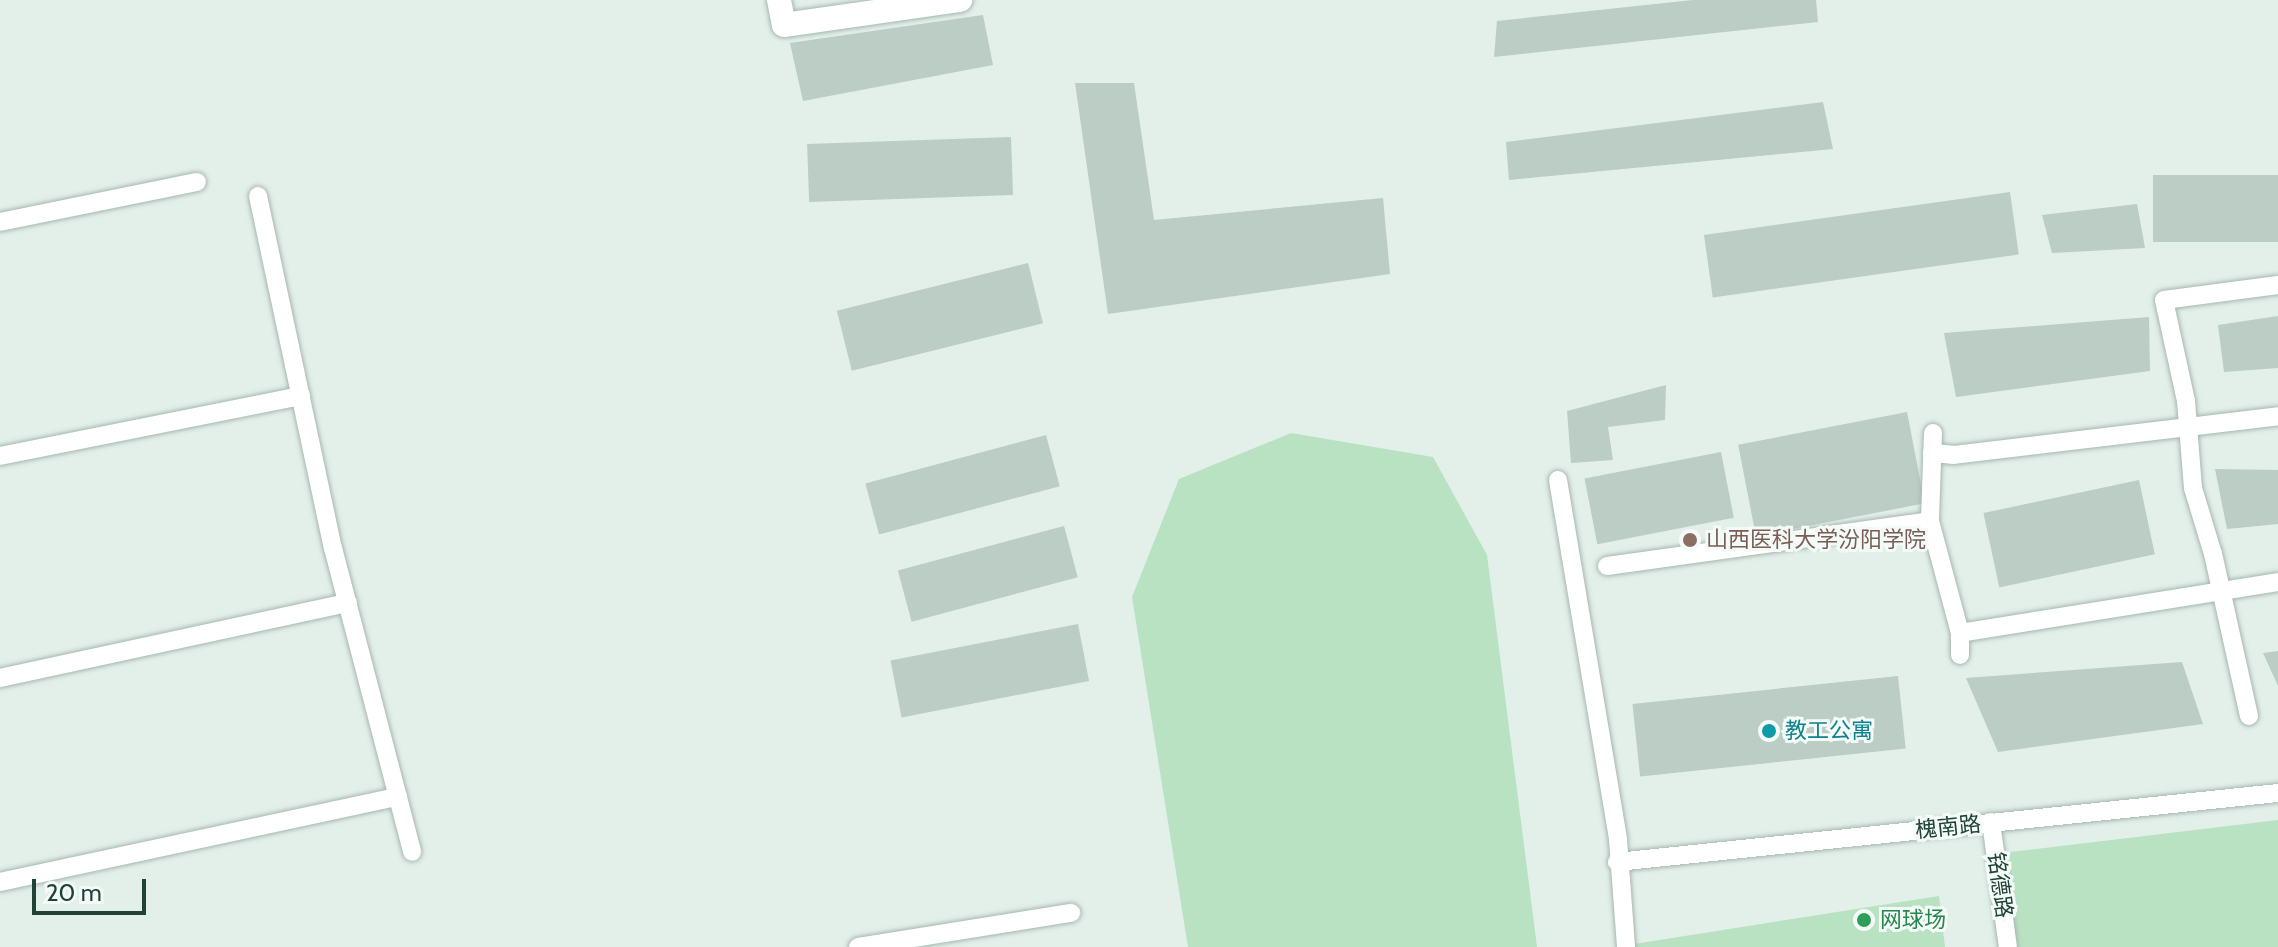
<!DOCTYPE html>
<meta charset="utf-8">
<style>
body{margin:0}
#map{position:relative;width:2278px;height:947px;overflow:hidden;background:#e3efe9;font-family:Cabin,"Noto Sans SC",sans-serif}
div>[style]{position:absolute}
.green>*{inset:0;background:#b9e2c2}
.building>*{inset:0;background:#bbcdc4;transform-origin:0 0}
.roads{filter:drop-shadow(0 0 2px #a5b8b0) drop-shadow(0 0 2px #a5b8b0)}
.service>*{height:18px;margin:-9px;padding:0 9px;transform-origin:9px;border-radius:9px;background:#fff}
.minor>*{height:24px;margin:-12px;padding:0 12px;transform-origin:12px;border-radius:12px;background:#fff}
.dots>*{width:22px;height:22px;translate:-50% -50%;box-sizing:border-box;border:4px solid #f4faf7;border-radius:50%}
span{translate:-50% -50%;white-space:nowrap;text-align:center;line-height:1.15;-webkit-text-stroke:6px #f4faf7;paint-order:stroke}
.education-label{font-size:22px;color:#785e54}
.left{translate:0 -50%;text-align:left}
.culture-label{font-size:22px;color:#0d838f}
.street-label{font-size:22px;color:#204337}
.leisure-label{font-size:22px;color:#27864d}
.scale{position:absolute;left:32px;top:879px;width:114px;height:36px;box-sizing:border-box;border:4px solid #204337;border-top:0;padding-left:10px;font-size:24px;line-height:28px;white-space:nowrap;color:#204337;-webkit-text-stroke:6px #f4faf7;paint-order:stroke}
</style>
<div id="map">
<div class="green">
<div style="clip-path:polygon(1291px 433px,1433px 457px,1487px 555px,1537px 947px,1188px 947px,1132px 597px,1179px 479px)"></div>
<div style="clip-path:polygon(2278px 820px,2278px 947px,2015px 947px,2002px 853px)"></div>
<div style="clip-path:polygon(1939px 896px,1945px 947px,1634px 947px,1634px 944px)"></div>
</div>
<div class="building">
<div style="clip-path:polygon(1693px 0,1816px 0,1818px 22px,1494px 57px,1497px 21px)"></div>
<div style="clip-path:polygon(983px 15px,993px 65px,803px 101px,790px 43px)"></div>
<div style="clip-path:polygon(1075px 83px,1134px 83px,1154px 220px,1383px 198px,1390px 274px,1108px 314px)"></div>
<div style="clip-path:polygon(1823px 102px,1833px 149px,1509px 180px,1506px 142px)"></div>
<div style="left:1011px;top:137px;width:58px;height:204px;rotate:88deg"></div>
<div style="left:2278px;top:175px;width:67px;height:125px;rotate:90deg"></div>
<div style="left:2010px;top:192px;width:63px;height:309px;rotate:82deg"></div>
<div style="clip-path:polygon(2137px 204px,2145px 248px,2052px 253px,2042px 215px)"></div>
<div style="left:1028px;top:263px;width:62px;height:197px;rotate:76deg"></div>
<div style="clip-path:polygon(2278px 316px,2278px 368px,2224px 372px,2218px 325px)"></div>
<div style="clip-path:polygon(2149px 317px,2150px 371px,1956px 397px,1944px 333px)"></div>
<div style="clip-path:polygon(1666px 385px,1665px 420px,1608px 427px,1613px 460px,1571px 463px,1567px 411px)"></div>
<div style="left:1907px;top:412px;width:93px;height:172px;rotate:79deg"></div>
<div style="left:1046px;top:435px;width:53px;height:187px;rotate:75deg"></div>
<div style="left:1721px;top:452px;width:67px;height:139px;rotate:79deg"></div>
<div style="clip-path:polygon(2215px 469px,2278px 470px,2278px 524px,2227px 529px)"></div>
<div style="left:2139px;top:480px;width:76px;height:159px;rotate:78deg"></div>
<div style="left:1064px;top:526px;width:53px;height:172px;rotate:75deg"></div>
<div style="left:1078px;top:624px;width:58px;height:191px;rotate:79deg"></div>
<div style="clip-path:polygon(2278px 651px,2278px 686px,2263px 653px)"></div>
<div style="clip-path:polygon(2182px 662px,2203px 724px,1998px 752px,1966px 678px)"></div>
<div style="left:1898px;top:676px;width:73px;height:267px;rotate:84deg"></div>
</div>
<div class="roads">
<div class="service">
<div style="left:258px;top:196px;width:360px;rotate:78deg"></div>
<div style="left:333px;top:548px;width:314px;rotate:75.4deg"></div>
<div style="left:0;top:222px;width:201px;rotate:-11.5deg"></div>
<div style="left:1933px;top:433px;width:88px;rotate:92deg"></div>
<div style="left:1930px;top:521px;width:116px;rotate:75deg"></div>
<div style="left:1960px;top:633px;width:22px;rotate:90deg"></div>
<div style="left:1932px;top:453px;width:21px;rotate:5deg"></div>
<div style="left:1953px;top:455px;width:327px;rotate:-6.8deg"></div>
<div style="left:0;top:456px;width:307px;rotate:-11.3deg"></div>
<div style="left:1558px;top:480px;width:365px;rotate:80.5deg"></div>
<div style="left:1618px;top:840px;width:107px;rotate:85.7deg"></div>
<div style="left:1607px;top:566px;width:326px;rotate:-7.9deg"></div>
<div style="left:1960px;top:633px;width:322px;rotate:-9.1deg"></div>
<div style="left:0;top:678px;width:356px;rotate:-12.2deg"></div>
<div style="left:2249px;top:716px;width:166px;rotate:-102.5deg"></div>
<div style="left:2213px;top:554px;width:69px;rotate:-106.9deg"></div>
<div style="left:2193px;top:488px;width:87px;rotate:-94.6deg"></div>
<div style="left:2186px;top:401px;width:103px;rotate:-102.3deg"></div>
<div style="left:2164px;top:300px;width:115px;rotate:-7.5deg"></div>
<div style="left:1991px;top:822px;width:126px;rotate:82.3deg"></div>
<div style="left:1617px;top:862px;width:665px;rotate:-5.96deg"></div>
<div style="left:0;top:882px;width:407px;rotate:-12.1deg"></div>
<div style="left:858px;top:947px;width:216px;rotate:-9.1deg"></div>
</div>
<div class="minor">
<div style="left:779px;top:0;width:25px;rotate:79deg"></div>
<div style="left:784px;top:25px;width:178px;rotate:-8.1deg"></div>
</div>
</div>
<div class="dots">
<div style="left:1690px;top:540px;background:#8d6e63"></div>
<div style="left:1769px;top:731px;background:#0f9aa8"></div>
<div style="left:1864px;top:920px;background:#2e9e5b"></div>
</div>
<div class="education-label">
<span class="left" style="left:1706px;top:540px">山西医科大学汾阳学院</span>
</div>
<div class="culture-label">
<span class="left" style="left:1785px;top:731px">教工公寓</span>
</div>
<div class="street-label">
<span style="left:1948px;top:827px;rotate:-6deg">槐南路</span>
<span style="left:2000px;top:885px;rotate:82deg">铭德路</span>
</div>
<div class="leisure-label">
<span class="left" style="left:1880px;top:920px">网球场</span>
</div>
<div class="scale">20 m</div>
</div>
